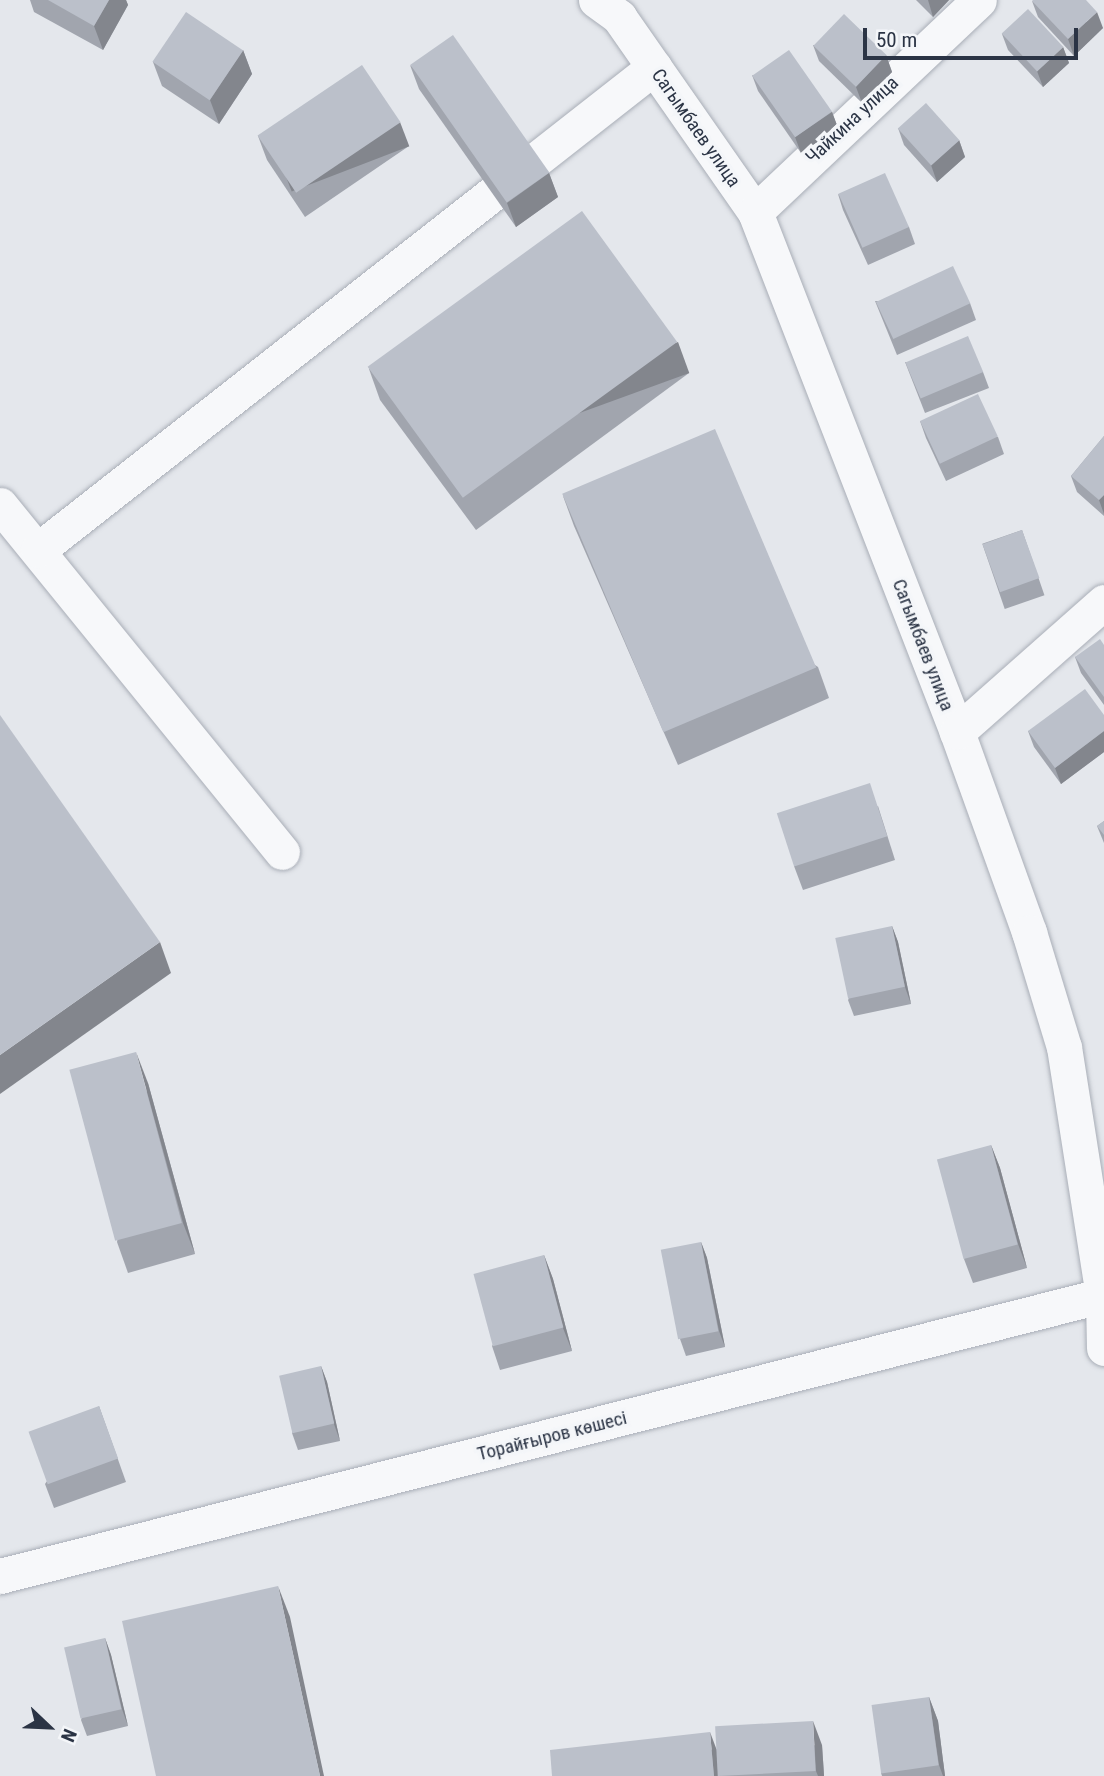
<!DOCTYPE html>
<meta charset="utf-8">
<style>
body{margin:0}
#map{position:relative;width:1104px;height:1776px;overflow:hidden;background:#e4e7ec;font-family:"Roboto Condensed",sans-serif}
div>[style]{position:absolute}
.roads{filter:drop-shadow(0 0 2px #a9aeb7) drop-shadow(0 0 2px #a9aeb7)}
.minor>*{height:35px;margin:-17.5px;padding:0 17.5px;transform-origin:17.5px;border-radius:17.5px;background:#f7f8fa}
.wall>*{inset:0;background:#a1a5ae;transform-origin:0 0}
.shaded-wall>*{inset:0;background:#83868d;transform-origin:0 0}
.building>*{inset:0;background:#bbc0ca;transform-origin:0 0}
span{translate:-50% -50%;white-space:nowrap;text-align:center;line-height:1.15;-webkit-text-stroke:7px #f4f6f9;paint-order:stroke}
.street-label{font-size:19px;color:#2b3445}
.north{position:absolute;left:14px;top:1692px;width:70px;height:70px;-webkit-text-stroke:5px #f4f6f9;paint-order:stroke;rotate:113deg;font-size:19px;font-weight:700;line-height:28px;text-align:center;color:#2b3445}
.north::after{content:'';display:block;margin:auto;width:24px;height:32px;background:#2b3445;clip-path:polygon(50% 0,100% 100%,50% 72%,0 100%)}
.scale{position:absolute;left:863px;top:28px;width:215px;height:32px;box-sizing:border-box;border:4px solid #2b3445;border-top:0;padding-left:9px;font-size:21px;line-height:24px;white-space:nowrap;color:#2b3445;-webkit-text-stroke:5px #f4f6f9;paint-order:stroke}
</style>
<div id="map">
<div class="roads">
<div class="minor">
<div style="left:596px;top:0;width:29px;rotate:36deg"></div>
<div style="left:619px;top:17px;width:238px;rotate:55.1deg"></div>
<div style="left:755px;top:212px;width:558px;rotate:68.77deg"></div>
<div style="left:957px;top:732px;width:213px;rotate:70.2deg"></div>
<div style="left:1029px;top:932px;width:120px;rotate:73.1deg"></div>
<div style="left:1064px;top:1047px;width:252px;rotate:81.1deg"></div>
<div style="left:1103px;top:1296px;width:52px;rotate:88.9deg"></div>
<div style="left:533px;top:162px;width:154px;rotate:-38.1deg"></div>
<div style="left:755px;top:212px;width:308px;rotate:-43.4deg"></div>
<div style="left:0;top:505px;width:447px;rotate:50.9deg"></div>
<div style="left:38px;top:550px;width:577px;rotate:-38.1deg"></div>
<div style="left:957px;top:732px;width:196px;rotate:-41.5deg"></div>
<div style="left:0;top:1576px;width:1139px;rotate:-14.28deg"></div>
</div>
</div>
<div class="wall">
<div style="clip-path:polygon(30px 0,126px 0,128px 5px,103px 50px,34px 12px)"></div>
<div style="clip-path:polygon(916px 0,949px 0,933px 17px)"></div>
<div style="clip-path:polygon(1032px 1px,1103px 28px,1074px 56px,1038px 17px)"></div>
<div style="clip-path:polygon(1002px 34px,1063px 47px,1069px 63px,1043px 87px,1008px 50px)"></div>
<div style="clip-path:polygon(813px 45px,886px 55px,892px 72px,862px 103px,819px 61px)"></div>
<div style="clip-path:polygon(243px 50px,252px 74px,219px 124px,162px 86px,153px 62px)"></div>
<div style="clip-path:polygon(410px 65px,549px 173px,558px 197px,516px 227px,419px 89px)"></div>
<div style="clip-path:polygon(752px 75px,832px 112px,838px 128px,801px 153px,758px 91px)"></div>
<div style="clip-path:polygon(898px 128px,959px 140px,965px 157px,937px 182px,904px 145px)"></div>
<div style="clip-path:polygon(258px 136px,409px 146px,305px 217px,267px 160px)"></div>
<div style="clip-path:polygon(838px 194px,909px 227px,915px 244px,868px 265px,843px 210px)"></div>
<div style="clip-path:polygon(875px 301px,970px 303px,976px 320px,897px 355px)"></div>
<div style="clip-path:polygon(905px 362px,983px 372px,989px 388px,925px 413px)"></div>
<div style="clip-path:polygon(369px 369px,689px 373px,476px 530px,380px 400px)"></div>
<div style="clip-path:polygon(920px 421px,998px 437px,1004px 454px,946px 481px,926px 438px)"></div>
<div style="clip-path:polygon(1104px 436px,1104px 516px,1077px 492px,1071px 476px)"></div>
<div style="clip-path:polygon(563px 496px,818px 667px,829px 698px,678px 765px,574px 526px)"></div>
<div style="left:1022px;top:530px;width:69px;height:42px;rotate:71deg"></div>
<div style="clip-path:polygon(1104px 645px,1104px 705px,1081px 673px,1075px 657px)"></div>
<div style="clip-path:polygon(1104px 715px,1104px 752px,1061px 784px,1034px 747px,1028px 731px)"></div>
<div style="clip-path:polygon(878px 806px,895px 860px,803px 890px,794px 866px)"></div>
<div style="clip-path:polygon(1104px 821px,1104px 843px,1097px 826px)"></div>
<div style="clip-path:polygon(892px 926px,898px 942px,911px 1004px,854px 1016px,848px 1000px)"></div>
<div style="clip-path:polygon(148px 1083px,195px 1254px,128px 1273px,117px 1242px)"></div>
<div style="clip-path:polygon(991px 1145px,1000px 1168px,1027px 1268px,973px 1283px,964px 1259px)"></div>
<div style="clip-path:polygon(701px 1242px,707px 1258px,725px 1347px,686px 1356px,680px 1339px)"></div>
<div style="clip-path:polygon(544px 1255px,553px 1279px,572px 1351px,500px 1370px,492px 1346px)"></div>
<div style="clip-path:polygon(321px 1366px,327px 1382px,340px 1441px,298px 1450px,292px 1433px)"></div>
<div style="clip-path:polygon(99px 1406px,126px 1482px,54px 1508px,45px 1484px)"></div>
<div style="clip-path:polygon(105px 1638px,111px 1655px,128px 1726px,87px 1736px,81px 1720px)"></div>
<div style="clip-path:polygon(929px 1697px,938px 1721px,945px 1776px,882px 1776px,881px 1773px)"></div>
<div style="clip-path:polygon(822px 1745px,824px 1776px,552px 1776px,716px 1749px)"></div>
</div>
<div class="shaded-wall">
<div style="clip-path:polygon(109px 0,126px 0,128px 5px,103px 50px,94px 26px)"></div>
<div style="clip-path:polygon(928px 0,949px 0,933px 17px)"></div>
<div style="clip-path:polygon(1097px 12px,1103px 28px,1074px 56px,1068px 39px)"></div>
<div style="clip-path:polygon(1063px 47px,1069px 63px,1043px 87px,1037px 71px)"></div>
<div style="clip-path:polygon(243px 50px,252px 74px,219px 124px,210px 100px)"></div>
<div style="clip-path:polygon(886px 55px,892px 72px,862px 103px,856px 87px)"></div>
<div style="clip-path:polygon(832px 112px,838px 128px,801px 153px,795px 137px)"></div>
<div style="left:400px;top:122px;width:26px;height:126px;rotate:69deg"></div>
<div style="clip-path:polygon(959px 140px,965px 157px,937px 182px,931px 165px)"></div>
<div style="clip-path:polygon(549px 173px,558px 197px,516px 227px,507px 203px)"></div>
<div style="left:678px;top:342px;width:33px;height:265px;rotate:70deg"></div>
<div style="clip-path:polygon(1104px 495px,1104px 514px,1099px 500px)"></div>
<div style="clip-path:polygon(1104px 731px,1104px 752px,1061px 784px,1055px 768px)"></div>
<div style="clip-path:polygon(892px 926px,898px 942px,911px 1004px,905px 987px)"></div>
<div style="clip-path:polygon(160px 942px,171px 973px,0 1094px,0 1055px)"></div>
<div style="clip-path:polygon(136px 1052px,148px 1083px,195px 1254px,183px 1223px)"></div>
<div style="clip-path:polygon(991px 1145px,1000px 1168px,1027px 1268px,1018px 1244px)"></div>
<div style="clip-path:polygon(701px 1242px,707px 1258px,725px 1347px,719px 1331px)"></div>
<div style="clip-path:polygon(544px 1255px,553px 1279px,572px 1351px,563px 1328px)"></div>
<div style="clip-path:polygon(321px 1366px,327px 1382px,340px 1441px,334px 1424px)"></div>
<div style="clip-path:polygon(278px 1586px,290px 1617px,324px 1776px,320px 1776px)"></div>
<div style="clip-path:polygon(105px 1638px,111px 1655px,128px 1726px,122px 1709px)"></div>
<div style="clip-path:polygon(929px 1697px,938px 1721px,945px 1776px,943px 1776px,939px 1765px)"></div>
<div style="clip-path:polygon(813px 1721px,822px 1745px,824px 1776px,818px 1776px,816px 1771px)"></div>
<div style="clip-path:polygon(710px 1732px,719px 1756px,721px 1776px,714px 1776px)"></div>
</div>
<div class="building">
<div style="clip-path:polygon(48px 0,109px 0,94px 26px)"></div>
<div style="clip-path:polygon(1033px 0,1086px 0,1097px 12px,1068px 39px,1032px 1px)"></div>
<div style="left:1028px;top:9px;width:52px;height:36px;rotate:47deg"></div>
<div style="left:186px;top:12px;width:69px;height:60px;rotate:34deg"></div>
<div style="left:844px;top:14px;width:59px;height:44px;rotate:44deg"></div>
<div style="left:453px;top:35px;width:168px;height:52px;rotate:55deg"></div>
<div style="left:789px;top:50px;width:75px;height:45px;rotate:55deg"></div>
<div style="left:362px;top:65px;width:69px;height:126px;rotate:56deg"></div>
<div style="left:926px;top:103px;width:50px;height:38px;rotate:48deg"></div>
<div style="left:885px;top:173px;width:59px;height:51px;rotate:66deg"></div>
<div style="left:582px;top:211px;width:162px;height:265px;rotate:54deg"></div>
<div style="left:953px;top:266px;width:41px;height:85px;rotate:65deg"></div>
<div style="left:968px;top:336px;width:39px;height:68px;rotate:67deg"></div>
<div style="left:978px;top:394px;width:47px;height:64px;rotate:65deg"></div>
<div style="left:715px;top:429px;width:259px;height:166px;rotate:67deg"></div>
<div style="clip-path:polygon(1104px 436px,1104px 495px,1099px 500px,1071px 476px)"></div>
<div style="left:1022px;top:530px;width:51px;height:42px;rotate:70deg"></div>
<div style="clip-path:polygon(1100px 639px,1104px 645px,1104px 697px,1075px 657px)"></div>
<div style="clip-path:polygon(1085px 689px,1104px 715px,1104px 731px,1055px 768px,1028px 731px)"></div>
<div style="clip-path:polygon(0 715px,160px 942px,0 1055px)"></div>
<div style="left:870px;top:783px;width:56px;height:98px;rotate:72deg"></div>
<div style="clip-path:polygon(1104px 821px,1104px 835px,1097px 826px)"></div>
<div style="left:892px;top:926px;width:62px;height:58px;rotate:78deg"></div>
<div style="left:136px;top:1052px;width:177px;height:69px;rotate:75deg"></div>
<div style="left:991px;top:1145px;width:103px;height:56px;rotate:75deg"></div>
<div style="left:701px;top:1242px;width:91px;height:41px;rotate:79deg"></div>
<div style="left:544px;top:1255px;width:75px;height:73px;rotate:75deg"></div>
<div style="left:321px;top:1366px;width:59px;height:43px;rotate:77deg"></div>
<div style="left:99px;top:1406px;width:56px;height:75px;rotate:70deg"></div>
<div style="clip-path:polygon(278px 1586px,320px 1776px,156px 1776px,122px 1621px)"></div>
<div style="left:105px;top:1638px;width:73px;height:42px;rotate:77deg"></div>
<div style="left:929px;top:1697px;width:69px;height:58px;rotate:82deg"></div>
<div style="left:813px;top:1721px;width:50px;height:98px;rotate:87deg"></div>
<div style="clip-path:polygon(710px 1732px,714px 1776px,552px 1776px,550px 1750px)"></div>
</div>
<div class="street-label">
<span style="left:852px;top:120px;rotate:-43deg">Чайкина улица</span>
<span style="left:696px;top:128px;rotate:55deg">Сагымбаев улица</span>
<span style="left:923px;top:645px;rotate:69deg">Сагымбаев улица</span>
<span style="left:552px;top:1436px;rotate:-14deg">Торайғыров көшесі</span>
</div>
<div class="north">N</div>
<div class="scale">50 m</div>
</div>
